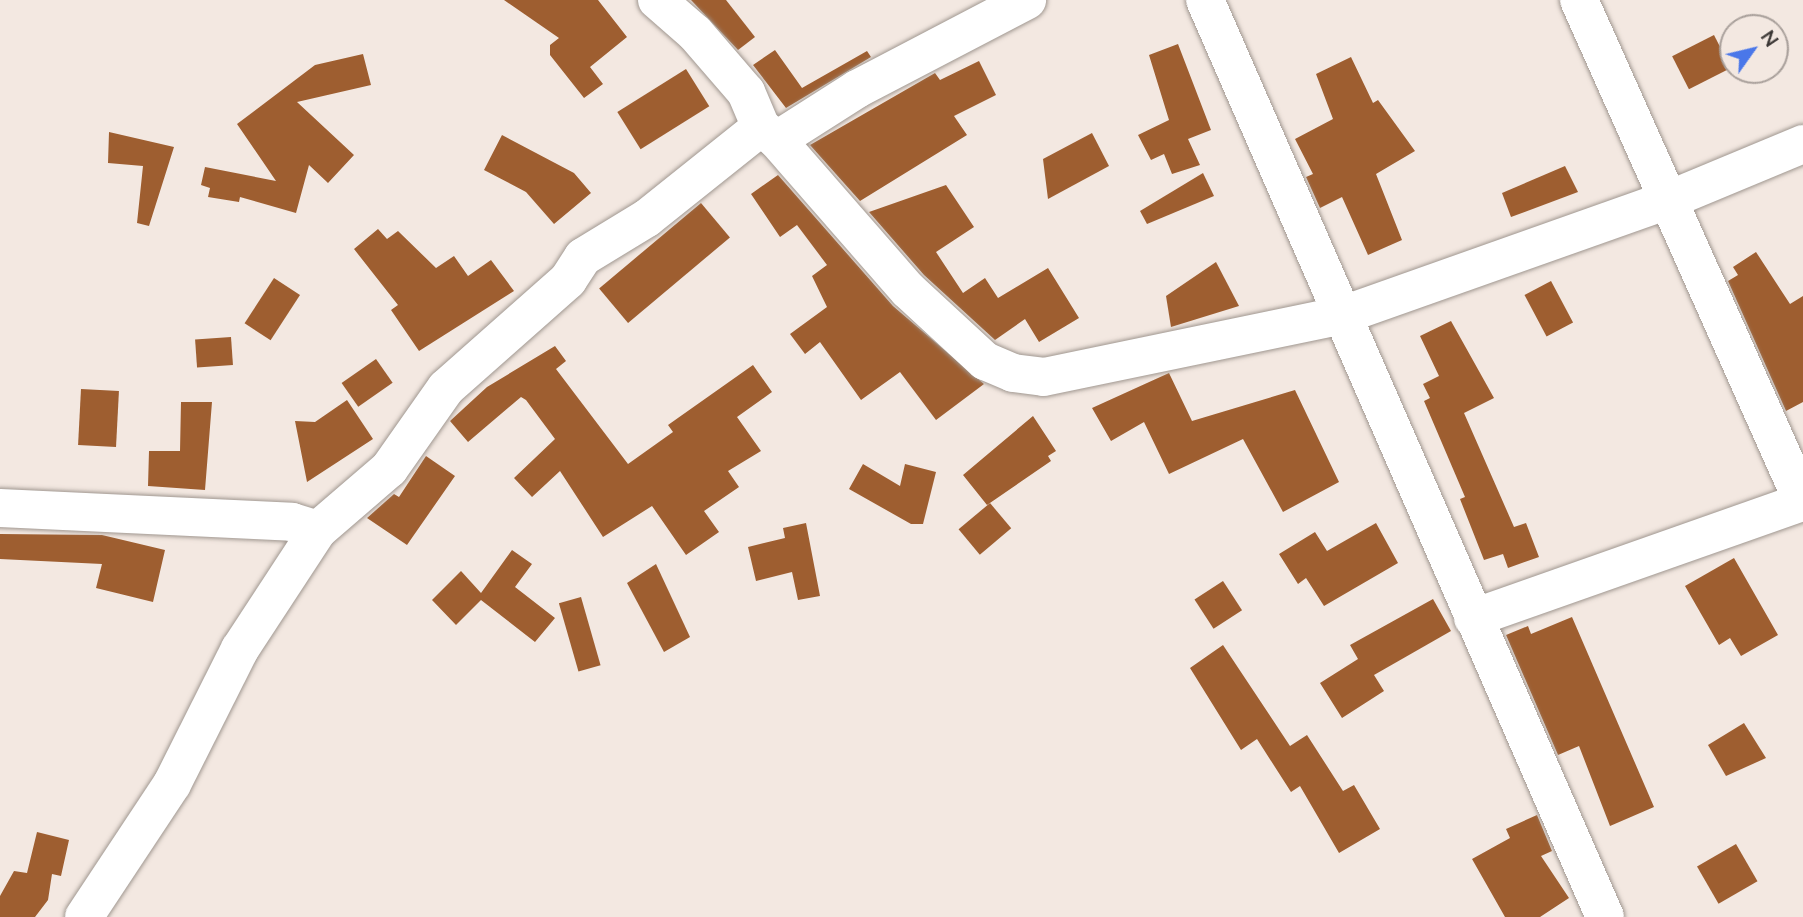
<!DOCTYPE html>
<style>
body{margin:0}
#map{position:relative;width:1803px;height:917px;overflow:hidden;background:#f3e8e1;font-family:Lato,sans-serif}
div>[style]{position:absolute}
.building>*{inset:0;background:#9e5e30;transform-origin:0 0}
.roads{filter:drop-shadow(0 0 2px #a09790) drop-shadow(0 0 2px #a09790)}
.minor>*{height:38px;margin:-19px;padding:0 19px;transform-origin:19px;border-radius:19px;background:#fff}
span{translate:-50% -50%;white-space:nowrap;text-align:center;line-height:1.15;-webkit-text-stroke:7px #f3e8e1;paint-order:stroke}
.north{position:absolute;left:1719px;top:14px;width:70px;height:70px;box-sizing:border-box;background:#f3e8e1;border:2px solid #a9a09b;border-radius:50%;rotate:56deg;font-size:19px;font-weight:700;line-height:28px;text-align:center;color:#393533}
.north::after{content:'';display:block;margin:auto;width:24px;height:32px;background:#4a77e9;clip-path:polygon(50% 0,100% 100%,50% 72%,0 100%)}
</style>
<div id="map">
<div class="building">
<div style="clip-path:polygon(504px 0,598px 0,627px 37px,590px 67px,603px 84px,584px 98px,550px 55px,550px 45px,559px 38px)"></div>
<div style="clip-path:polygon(691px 0,726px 0,755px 37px,738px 50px)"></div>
<div style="left:1714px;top:35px;width:37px;height:47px;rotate:63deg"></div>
<div style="clip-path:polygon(1178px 44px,1211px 130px,1188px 139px,1200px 165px,1172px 174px,1164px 154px,1151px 160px,1138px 135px,1169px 120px,1149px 55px)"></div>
<div style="clip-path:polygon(775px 50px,802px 88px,867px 51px,871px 57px,786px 108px,753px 65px)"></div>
<div style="clip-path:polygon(363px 54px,371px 85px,297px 102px,354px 155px,328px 183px,309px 165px,296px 213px,240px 197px,239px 202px,208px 197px,210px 188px,201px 185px,205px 167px,276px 181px,237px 124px,315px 65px)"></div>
<div style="clip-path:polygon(1351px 57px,1373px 103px,1378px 100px,1415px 151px,1376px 174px,1402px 240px,1368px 255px,1342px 197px,1320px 208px,1306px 177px,1313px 174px,1295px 139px,1333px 119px,1316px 74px)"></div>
<div style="clip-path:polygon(979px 61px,996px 95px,954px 116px,967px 135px,860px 201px,810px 145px,935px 73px,940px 80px)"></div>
<div style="left:686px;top:69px;width:44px;height:81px;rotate:58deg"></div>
<div style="clip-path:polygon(109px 132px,174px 147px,149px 226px,137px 223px,143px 166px,108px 163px)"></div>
<div style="clip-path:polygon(1092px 133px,1109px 166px,1048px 199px,1043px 159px)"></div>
<div style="clip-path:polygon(502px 135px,574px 173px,591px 193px,554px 224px,526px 192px,484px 170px)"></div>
<div style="clip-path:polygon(1565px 166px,1578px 192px,1511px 217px,1502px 193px)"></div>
<div style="clip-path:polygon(1203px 173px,1214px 196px,1147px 224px,1140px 211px)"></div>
<div style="clip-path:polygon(778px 175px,893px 306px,984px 384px,936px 420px,900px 372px,861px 400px,820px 342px,805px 354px,790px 334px,827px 307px,812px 276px,827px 265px,797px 225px,780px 237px,751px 194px)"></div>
<div style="clip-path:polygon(946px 185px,974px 227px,936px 252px,963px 293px,985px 278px,998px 298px,1048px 268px,1079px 318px,1039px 342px,1025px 319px,995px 340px,924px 275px,869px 212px)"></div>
<div style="left:701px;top:203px;width:45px;height:133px;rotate:50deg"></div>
<div style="clip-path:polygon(378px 229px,387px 239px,398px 231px,436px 268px,454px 256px,468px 276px,491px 260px,514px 291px,419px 351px,391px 310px,398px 305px,354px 249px)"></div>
<div style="clip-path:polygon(1756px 252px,1790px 304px,1803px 296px,1803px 402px,1786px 411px,1728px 281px,1738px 275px,1733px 267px)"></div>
<div style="clip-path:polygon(1216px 262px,1239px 306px,1171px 327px,1166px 296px)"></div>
<div style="left:274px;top:278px;width:31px;height:54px;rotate:33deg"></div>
<div style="left:1551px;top:281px;width:47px;height:30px;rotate:62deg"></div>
<div style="clip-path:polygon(1451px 321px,1494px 398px,1464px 413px,1514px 527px,1526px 523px,1539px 557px,1508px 568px,1503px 554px,1484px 560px,1460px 499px,1465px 497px,1424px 401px,1430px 398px,1423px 384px,1439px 376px,1420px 336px)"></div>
<div style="left:231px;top:337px;width:28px;height:36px;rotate:86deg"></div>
<div style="clip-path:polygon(555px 346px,566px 361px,556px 369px,628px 464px,673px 432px,668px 425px,753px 365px,772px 392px,737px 417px,761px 451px,728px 471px,739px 487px,704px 511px,719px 532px,686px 555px,652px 506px,603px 537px,560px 471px,532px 497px,514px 478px,555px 439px,526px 400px,521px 397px,468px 442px,450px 421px,487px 387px)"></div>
<div style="left:376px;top:359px;width:29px;height:42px;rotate:55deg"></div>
<div style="clip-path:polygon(1169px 373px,1192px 421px,1295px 390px,1339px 482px,1283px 512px,1243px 439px,1169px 474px,1144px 422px,1111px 441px,1092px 408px)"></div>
<div style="left:81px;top:389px;width:38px;height:56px;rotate:3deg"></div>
<div style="clip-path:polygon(347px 400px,373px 439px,307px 482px,295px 421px,315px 422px)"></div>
<div style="clip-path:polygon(181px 402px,212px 402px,205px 490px,148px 486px,149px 451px,180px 451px)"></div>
<div style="clip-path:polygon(1033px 416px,1056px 451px,1048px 456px,1051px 461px,987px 505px,963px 475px)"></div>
<div style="clip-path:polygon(426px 456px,455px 476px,407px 545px,367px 518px,394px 494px,399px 497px)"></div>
<div style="clip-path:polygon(863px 464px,900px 486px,905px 464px,936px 472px,923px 524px,911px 524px,849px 489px)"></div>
<div style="left:990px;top:503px;width:33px;height:41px;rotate:50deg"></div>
<div style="clip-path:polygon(806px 523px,820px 596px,798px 600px,792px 572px,756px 581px,748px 547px,785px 538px,783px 528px)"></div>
<div style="clip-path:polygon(1376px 523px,1398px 563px,1324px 606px,1306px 578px,1298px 584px,1279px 554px,1315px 532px,1327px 551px)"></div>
<div style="clip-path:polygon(0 534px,102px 535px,165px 550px,153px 602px,96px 588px,102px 564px,0 559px)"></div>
<div style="clip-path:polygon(512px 550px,532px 564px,515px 587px,555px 618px,535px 642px,481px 600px,456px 625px,432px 600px,461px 571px,481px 593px)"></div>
<div style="clip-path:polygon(1734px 558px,1778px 635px,1741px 656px,1730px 638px,1719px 645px,1685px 586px)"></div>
<div style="clip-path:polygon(656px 564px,690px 637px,664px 652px,627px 583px)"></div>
<div style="left:1223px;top:581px;width:35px;height:34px;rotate:57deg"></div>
<div style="left:581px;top:597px;width:71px;height:23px;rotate:74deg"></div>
<div style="clip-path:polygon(1433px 599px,1451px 631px,1374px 675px,1384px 691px,1342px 718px,1320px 683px,1358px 659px,1350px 645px)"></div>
<div style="clip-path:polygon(1572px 617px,1654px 807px,1610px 826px,1579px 746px,1558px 755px,1506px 635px,1528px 626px,1531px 634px)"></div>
<div style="clip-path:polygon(1223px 645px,1290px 746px,1307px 735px,1343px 791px,1354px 785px,1380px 829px,1339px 853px,1300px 786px,1291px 792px,1257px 739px,1241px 750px,1190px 668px)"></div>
<div style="clip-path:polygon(1744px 723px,1766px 758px,1726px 776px,1708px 745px)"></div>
<div style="clip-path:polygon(1537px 815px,1552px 851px,1541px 856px,1569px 898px,1540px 917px,1505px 917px,1472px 859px,1510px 838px,1506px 829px)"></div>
<div style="clip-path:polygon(37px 832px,69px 840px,61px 876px,52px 874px,48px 900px,35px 917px,0 917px,0 896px,14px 871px,27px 873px)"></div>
<div style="left:1736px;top:844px;width:43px;height:45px;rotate:60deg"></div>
</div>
<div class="roads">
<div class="minor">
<div style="left:657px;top:0;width:50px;rotate:41deg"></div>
<div style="left:695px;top:33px;width:78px;rotate:49.2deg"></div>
<div style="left:746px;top:92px;width:38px;rotate:67deg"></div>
<div style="left:761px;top:127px;width:21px;rotate:39deg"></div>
<div style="left:777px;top:140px;width:95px;rotate:-32.5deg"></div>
<div style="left:857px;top:89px;width:192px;rotate:-27.6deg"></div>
<div style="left:1205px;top:0;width:1000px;rotate:66.43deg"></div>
<div style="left:1579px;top:0;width:550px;rotate:65.95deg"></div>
<div style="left:777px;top:140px;width:199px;rotate:48.9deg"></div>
<div style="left:908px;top:290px;width:105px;rotate:42.7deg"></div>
<div style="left:985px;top:361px;width:30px;rotate:23deg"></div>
<div style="left:1013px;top:373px;width:31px;rotate:7deg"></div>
<div style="left:1044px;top:377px;width:305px;rotate:-11.7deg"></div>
<div style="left:1343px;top:315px;width:348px;rotate:-19.5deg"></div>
<div style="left:1671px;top:199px;width:143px;rotate:-22.6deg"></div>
<div style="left:0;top:508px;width:292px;rotate:2.7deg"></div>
<div style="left:292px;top:522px;width:27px;rotate:17deg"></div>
<div style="left:1473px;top:618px;width:350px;rotate:-19.4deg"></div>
<div style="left:84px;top:917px;width:159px;rotate:-56.5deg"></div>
<div style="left:172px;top:784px;width:151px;rotate:-63.3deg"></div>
<div style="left:240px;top:649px;width:142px;rotate:-56.8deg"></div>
<div style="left:318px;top:530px;width:94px;rotate:-40.7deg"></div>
<div style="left:389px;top:469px;width:99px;rotate:-54.9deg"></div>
<div style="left:446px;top:388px;width:163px;rotate:-41.5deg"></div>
<div style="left:568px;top:280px;width:27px;rotate:-57deg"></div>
<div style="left:583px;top:257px;width:75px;rotate:-31.4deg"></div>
<div style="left:647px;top:218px;width:146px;rotate:-38.6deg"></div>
</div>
</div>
<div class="north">N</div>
</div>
